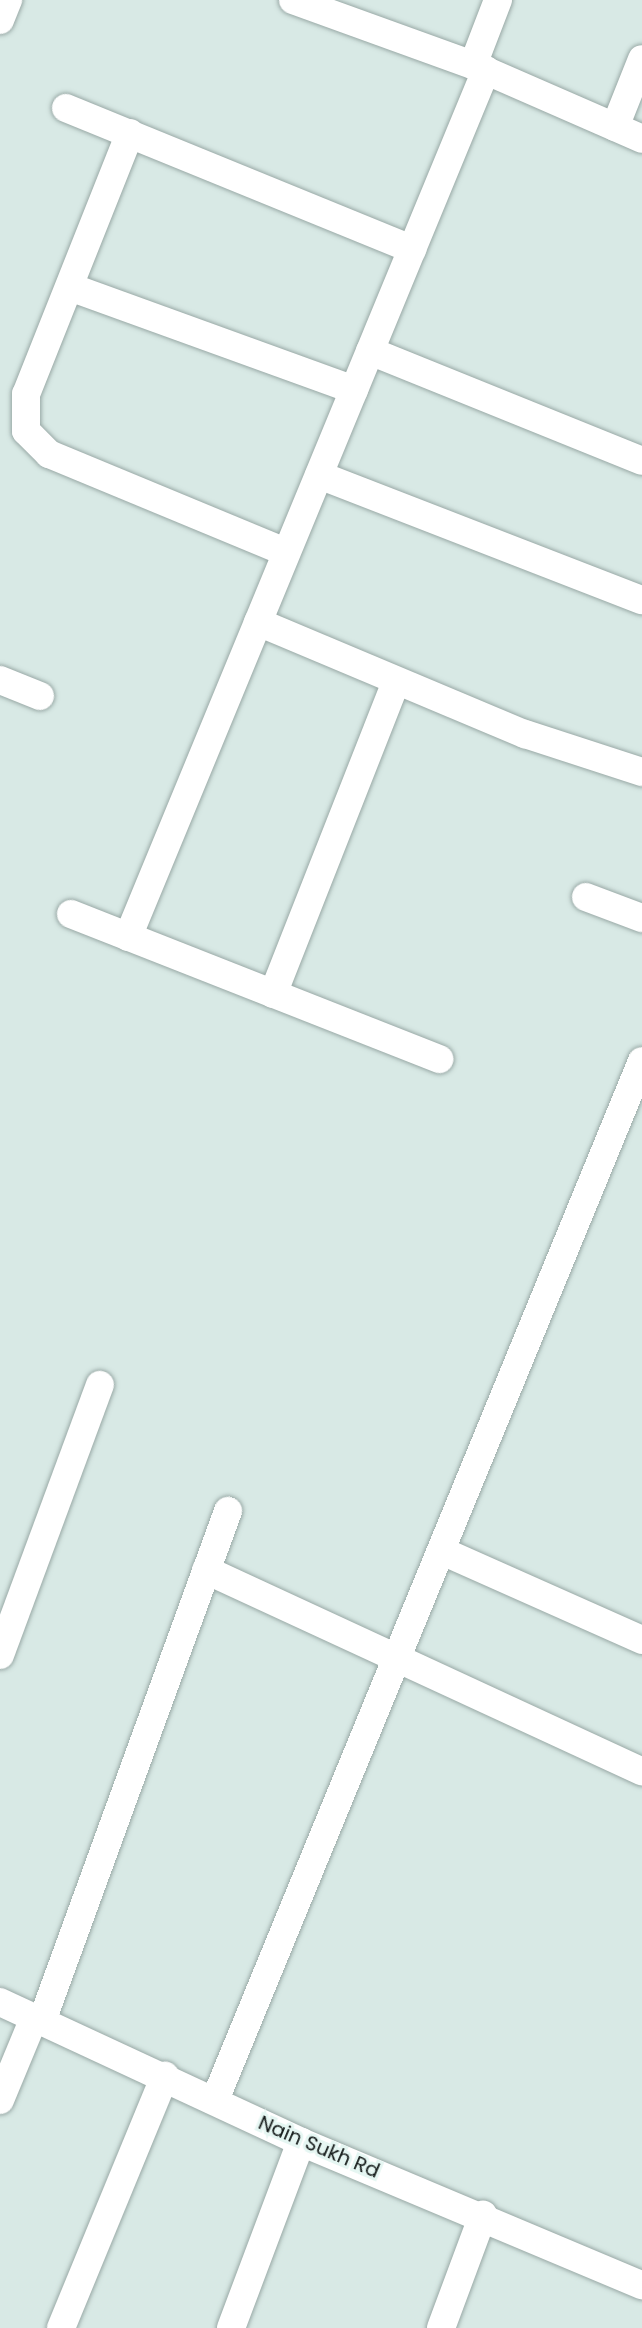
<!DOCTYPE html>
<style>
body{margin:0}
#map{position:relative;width:642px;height:2328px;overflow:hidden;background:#d8e9e5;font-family:Poppins,sans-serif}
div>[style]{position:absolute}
.roads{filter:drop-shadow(0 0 2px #99a9a6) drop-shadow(0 0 2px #99a9a6)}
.minor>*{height:28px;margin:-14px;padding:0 14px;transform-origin:14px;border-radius:14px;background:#fff}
span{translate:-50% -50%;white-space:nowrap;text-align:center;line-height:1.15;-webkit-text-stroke:6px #e5f6f2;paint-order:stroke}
.street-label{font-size:20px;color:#151b1a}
</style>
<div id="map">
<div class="roads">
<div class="minor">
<div style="left:293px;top:0;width:191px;rotate:19.9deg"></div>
<div style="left:473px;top:65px;width:184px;rotate:23.6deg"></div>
<div style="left:0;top:20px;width:22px;rotate:-68deg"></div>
<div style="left:473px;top:65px;width:70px;rotate:-69deg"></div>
<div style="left:66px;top:108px;width:374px;rotate:22.2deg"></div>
<div style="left:615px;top:127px;width:73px;rotate:-68.3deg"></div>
<div style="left:130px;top:133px;width:281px;rotate:111.7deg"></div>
<div style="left:26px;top:394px;width:37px;rotate:90deg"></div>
<div style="left:26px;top:431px;width:33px;rotate:45deg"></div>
<div style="left:49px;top:454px;width:256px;rotate:22.5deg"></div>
<div style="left:70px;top:287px;width:302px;rotate:19.9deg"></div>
<div style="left:370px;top:351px;width:293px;rotate:22deg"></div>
<div style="left:319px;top:475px;width:346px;rotate:21.2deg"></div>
<div style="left:258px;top:622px;width:290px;rotate:22.8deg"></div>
<div style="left:525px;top:734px;width:123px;rotate:18deg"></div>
<div style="left:0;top:680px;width:43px;rotate:21.8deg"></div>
<div style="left:586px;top:897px;width:60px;rotate:20.6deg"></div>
<div style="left:71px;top:914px;width:396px;rotate:21.5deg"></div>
<div style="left:128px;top:937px;width:938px;rotate:-67.56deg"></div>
<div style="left:273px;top:994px;width:336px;rotate:-68.5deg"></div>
<div style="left:442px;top:1551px;width:219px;rotate:24deg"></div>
<div style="left:206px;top:1570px;width:480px;rotate:24.8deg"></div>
<div style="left:0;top:1655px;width:288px;rotate:-69.7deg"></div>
<div style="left:0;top:2002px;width:332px;rotate:24.9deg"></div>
<div style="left:301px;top:2142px;width:370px;rotate:22.8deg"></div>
<div style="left:42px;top:2021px;width:543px;rotate:-69.96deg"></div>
<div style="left:0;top:2100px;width:89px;rotate:-67.5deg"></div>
<div style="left:215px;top:2100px;width:1123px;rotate:-67.66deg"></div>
<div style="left:61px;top:2328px;width:273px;rotate:-67.6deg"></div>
<div style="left:231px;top:2328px;width:199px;rotate:-69.4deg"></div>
<div style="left:441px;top:2328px;width:121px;rotate:-69.6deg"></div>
</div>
</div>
<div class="street-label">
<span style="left:319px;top:2147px;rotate:23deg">Nain Sukh Rd</span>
</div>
</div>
